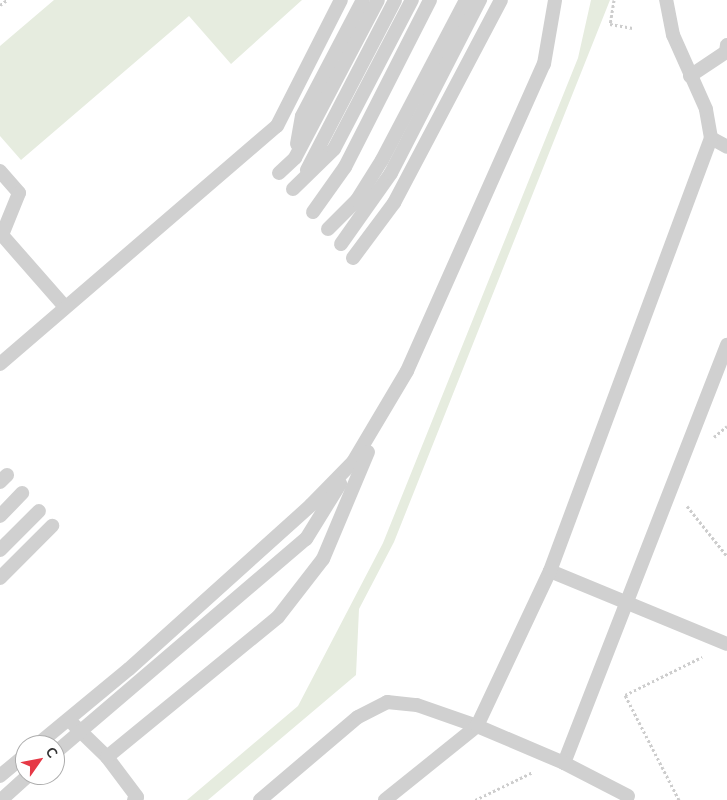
<!DOCTYPE html>
<meta charset="utf-8">
<style>
body{margin:0}
#map{position:relative;width:727px;height:800px;overflow:hidden;background:#fff;font-family:Mulish,sans-serif}
div>[style]{position:absolute}
.green>*{inset:0;background:#e6ecdf}
.path>*{height:3px;margin-top:-1.5px;transform-origin:0;background:repeating-linear-gradient(90deg,#cdcdcd 0 2.5px,transparent 0 5px)}
.lane>*{height:14px;margin:-7px;padding:0 7px;transform-origin:7px;border-radius:7px;background:#d0d0d0}
span{translate:-50% -50%;white-space:nowrap;text-align:center;line-height:1.15;-webkit-text-stroke:5px #fff;paint-order:stroke}
.north{position:absolute;left:15px;top:735px;width:50px;height:50px;box-sizing:border-box;background:#fff;border:1px solid #adadad;border-radius:50%;rotate:57deg;font-size:14px;font-weight:700;line-height:20px;text-align:center;color:#333}
.north::after{content:'';display:block;margin:auto;width:18px;height:22px;background:#e63946;clip-path:polygon(50% 0,100% 100%,50% 72%,0 100%)}
</style>
<div id="map">
<div class="green">
<div style="clip-path:polygon(54px 0,302px 0,231px 64px,189px 16px,21px 160px,0 136px,0 46px)"></div>
<div style="clip-path:polygon(591px 0,610px 0,394px 542px,359px 609px,356px 675px,208px 800px,187px 800px,298px 706px,383px 543px,578px 58px)"></div>
</div>
<div class="path">
<div style="left:614px;top:0;width:24px;rotate:99deg"></div>
<div style="left:610px;top:24px;width:23px;rotate:10deg"></div>
<div style="left:0;top:5px;width:9px;rotate:-36deg"></div>
<div style="left:714px;top:437px;width:17px;rotate:-40deg"></div>
<div style="left:687px;top:506px;width:64px;rotate:51.3deg"></div>
<div style="left:475px;top:800px;width:64px;rotate:-25.8deg"></div>
<div style="left:679px;top:800px;width:118px;rotate:-117.2deg"></div>
<div style="left:625px;top:695px;width:86px;rotate:-26.3deg"></div>
</div>
<div class="lane">
<div style="left:690px;top:76px;width:43px;rotate:-33.7deg"></div>
<div style="left:726px;top:52px;width:7px;rotate:-82deg"></div>
<div style="left:711px;top:138px;width:18px;rotate:29deg"></div>
<div style="left:297px;top:144px;width:28px;rotate:-80deg"></div>
<div style="left:302px;top:116px;width:131px;rotate:-62.3deg"></div>
<div style="left:307px;top:170px;width:191px;rotate:-62.6deg"></div>
<div style="left:0;top:171px;width:29px;rotate:49deg"></div>
<div style="left:19px;top:193px;width:45px;rotate:112deg"></div>
<div style="left:2px;top:235px;width:96px;rotate:48.8deg"></div>
<div style="left:279px;top:173px;width:22px;rotate:-43deg"></div>
<div style="left:295px;top:158px;width:178px;rotate:-62.3deg"></div>
<div style="left:293px;top:189px;width:57px;rotate:-44.3deg"></div>
<div style="left:334px;top:149px;width:168px;rotate:-62.4deg"></div>
<div style="left:313px;top:212px;width:55px;rotate:-54.6deg"></div>
<div style="left:345px;top:167px;width:187px;rotate:-63deg"></div>
<div style="left:328px;top:229px;width:41px;rotate:-45deg"></div>
<div style="left:357px;top:200px;width:47px;rotate:-58deg"></div>
<div style="left:382px;top:160px;width:181px;rotate:-62.3deg"></div>
<div style="left:341px;top:244px;width:87px;rotate:-54.8deg"></div>
<div style="left:391px;top:173px;width:195px;rotate:-62.8deg"></div>
<div style="left:353px;top:258px;width:69px;rotate:-53.3deg"></div>
<div style="left:394px;top:203px;width:229px;rotate:-62.2deg"></div>
<div style="left:0;top:364px;width:365px;rotate:-40.7deg"></div>
<div style="left:277px;top:126px;width:141px;rotate:-63.1deg"></div>
<div style="left:0;top:482px;width:10px;rotate:-45deg"></div>
<div style="left:0;top:516px;width:32px;rotate:-46deg"></div>
<div style="left:0;top:550px;width:55px;rotate:-45deg"></div>
<div style="left:550px;top:571px;width:191px;rotate:22.4deg"></div>
<div style="left:0;top:578px;width:74px;rotate:-45deg"></div>
<div style="left:74px;top:725px;width:46px;rotate:44.1deg"></div>
<div style="left:37px;top:745px;width:119px;rotate:-39.6deg"></div>
<div style="left:129px;top:669px;width:245px;rotate:-42deg"></div>
<div style="left:311px;top:505px;width:60px;rotate:-45.7deg"></div>
<div style="left:353px;top:462px;width:106px;rotate:-59.3deg"></div>
<div style="left:407px;top:371px;width:336px;rotate:-66deg"></div>
<div style="left:544px;top:64px;width:65px;rotate:-80.2deg"></div>
<div style="left:55px;top:753px;width:330px;rotate:-40.5deg"></div>
<div style="left:306px;top:539px;width:65px;rotate:-58.3deg"></div>
<div style="left:564px;top:763px;width:449px;rotate:-68.7deg"></div>
<div style="left:0;top:776px;width:33px;rotate:-40deg"></div>
<div style="left:1px;top:800px;width:38px;rotate:-42deg"></div>
<div style="left:134px;top:800px;width:4px;rotate:-45deg"></div>
<div style="left:137px;top:797px;width:50px;rotate:-126.9deg"></div>
<div style="left:107px;top:757px;width:221px;rotate:-39.3deg"></div>
<div style="left:278px;top:617px;width:73px;rotate:-52.2deg"></div>
<div style="left:323px;top:559px;width:116px;rotate:-67.2deg"></div>
<div style="left:260px;top:800px;width:128px;rotate:-40.3deg"></div>
<div style="left:358px;top:717px;width:33px;rotate:-27deg"></div>
<div style="left:387px;top:702px;width:30px;rotate:6deg"></div>
<div style="left:417px;top:705px;width:64px;rotate:19.3deg"></div>
<div style="left:477px;top:726px;width:95px;rotate:23deg"></div>
<div style="left:564px;top:763px;width:72px;rotate:27.3deg"></div>
<div style="left:385px;top:800px;width:118px;rotate:-38.8deg"></div>
<div style="left:477px;top:726px;width:171px;rotate:-64.8deg"></div>
<div style="left:550px;top:571px;width:462px;rotate:-69.6deg"></div>
<div style="left:711px;top:138px;width:29px;rotate:-100deg"></div>
<div style="left:706px;top:109px;width:81px;rotate:-114deg"></div>
<div style="left:673px;top:35px;width:36px;rotate:-101deg"></div>
</div>
<div class="north">С</div>
</div>
